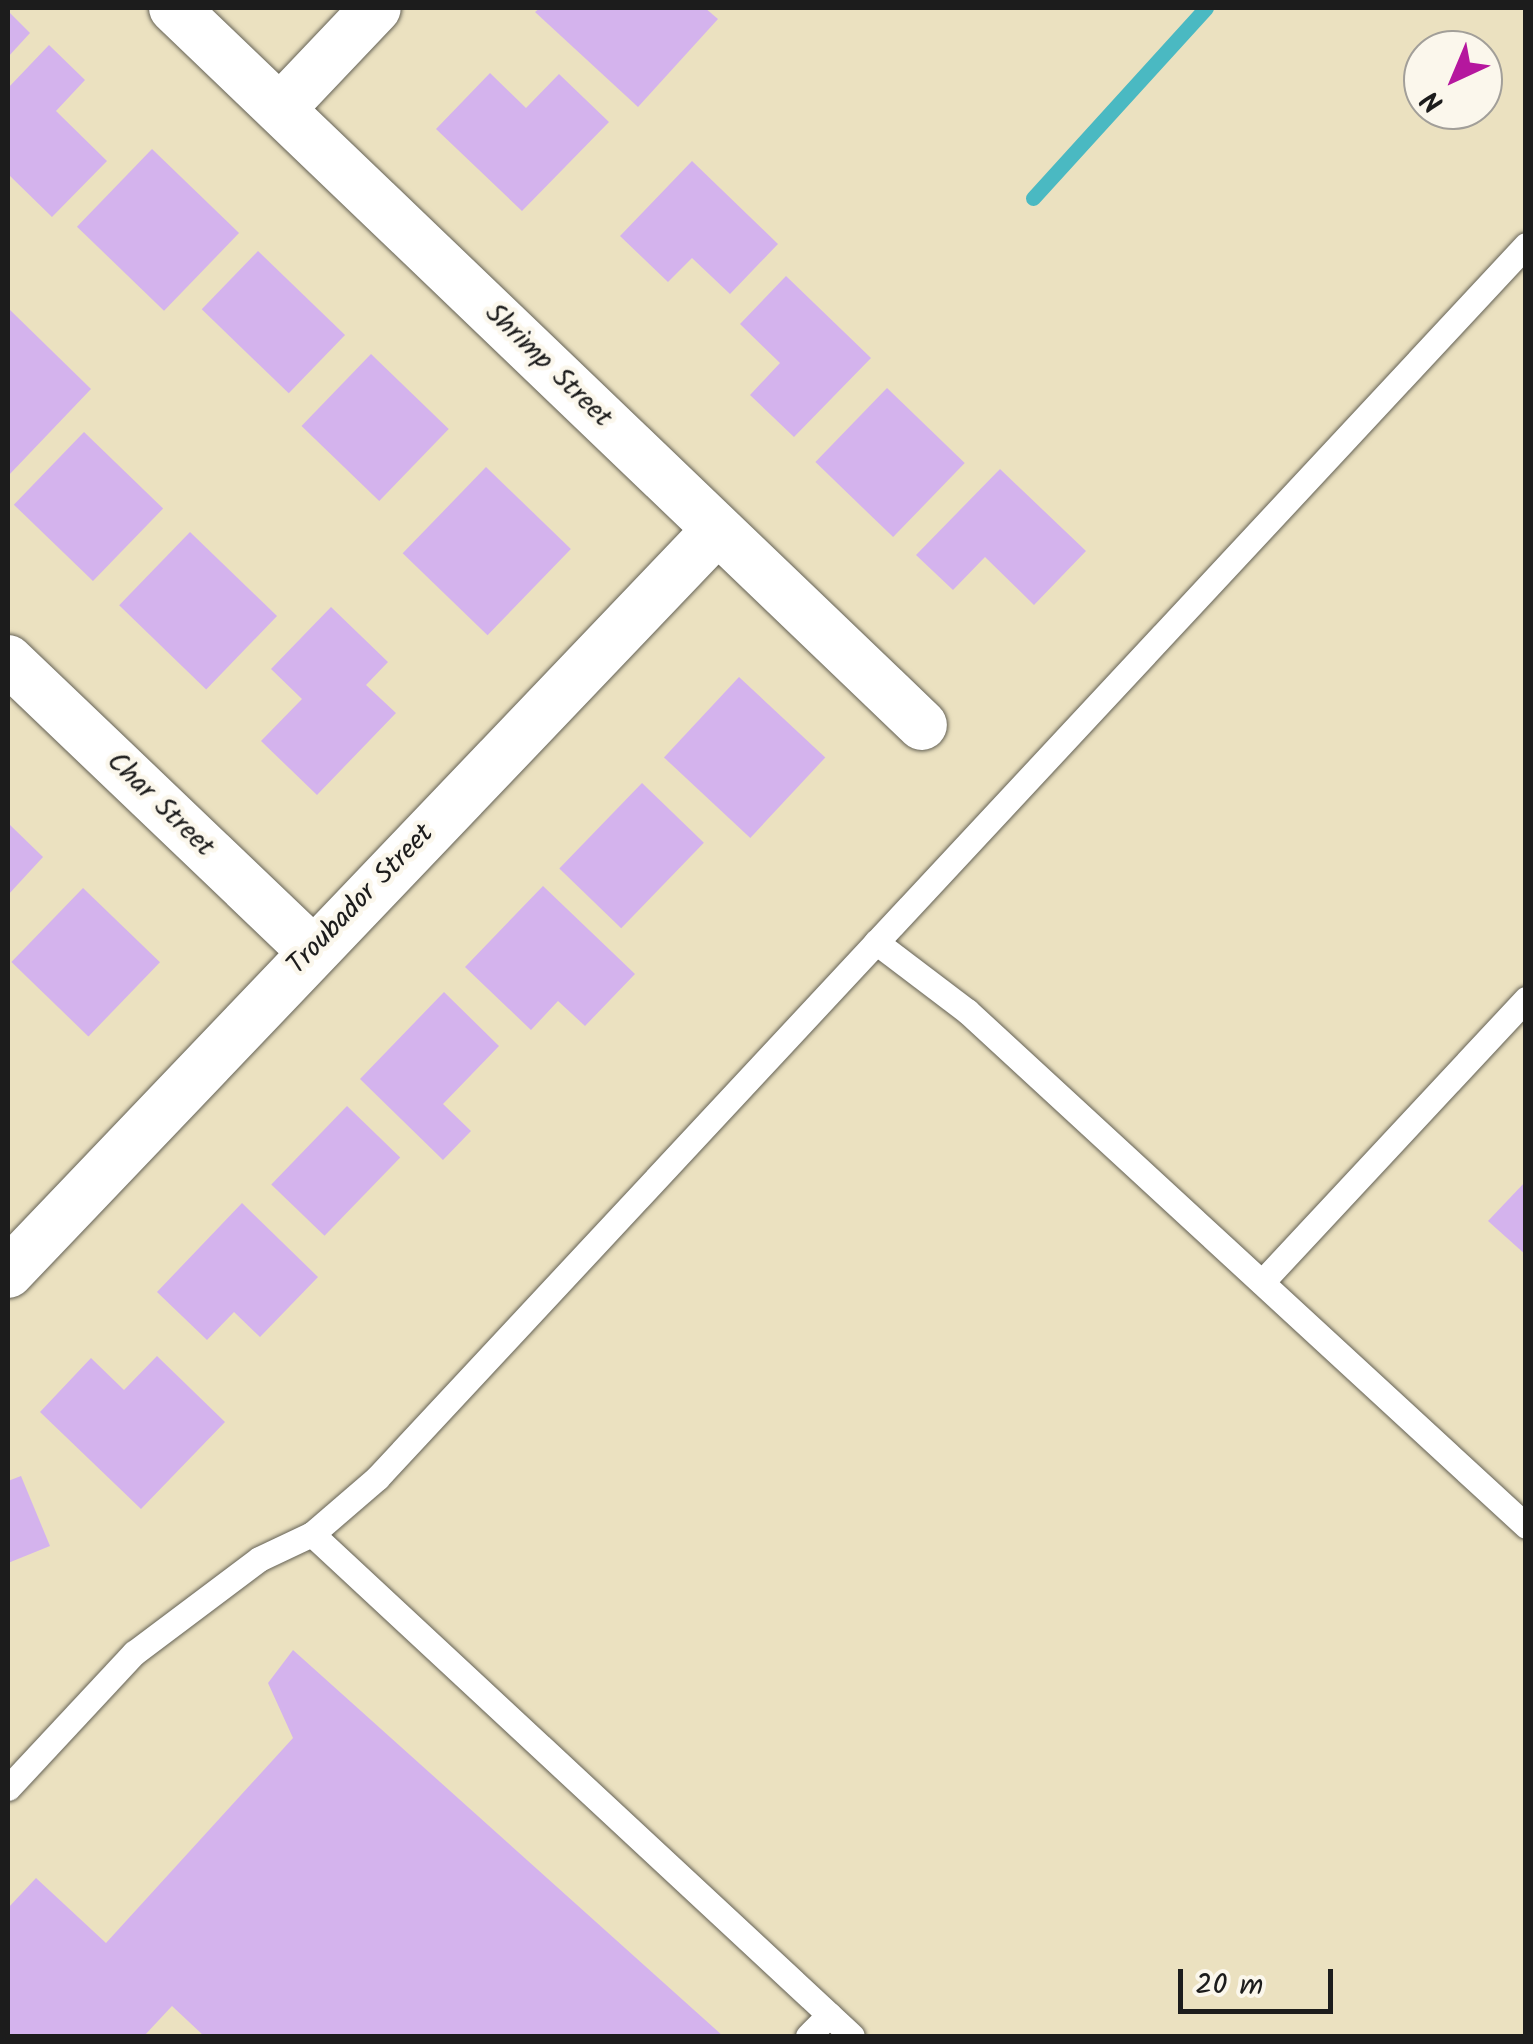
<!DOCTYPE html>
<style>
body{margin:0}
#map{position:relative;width:1533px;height:2044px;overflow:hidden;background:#ebe1c0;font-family:Kalam,sans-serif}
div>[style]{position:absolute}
.stream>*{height:15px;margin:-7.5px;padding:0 7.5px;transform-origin:7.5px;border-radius:7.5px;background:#4ab9c2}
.building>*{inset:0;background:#d4b3ed;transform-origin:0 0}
.roads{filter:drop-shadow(0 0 2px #646155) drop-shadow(0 0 2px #646155)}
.service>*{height:25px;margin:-12.5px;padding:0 12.5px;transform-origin:12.5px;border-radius:12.5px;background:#fff}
.minor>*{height:50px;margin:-25px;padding:0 25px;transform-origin:25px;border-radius:25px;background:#fff}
span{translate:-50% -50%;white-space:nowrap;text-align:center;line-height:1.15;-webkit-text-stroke:9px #fbf7ec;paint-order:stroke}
.street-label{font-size:28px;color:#1c1c1c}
.frame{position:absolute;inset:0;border:10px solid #1c1c1c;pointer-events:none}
.north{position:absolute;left:1403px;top:30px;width:100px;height:100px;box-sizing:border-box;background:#fbf7ec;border:2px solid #a29f99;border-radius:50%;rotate:224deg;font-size:28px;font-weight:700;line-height:40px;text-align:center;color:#1c1c1c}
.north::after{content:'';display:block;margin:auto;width:35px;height:45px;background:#b5179e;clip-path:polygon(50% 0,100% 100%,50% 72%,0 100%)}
.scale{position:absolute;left:1178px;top:1969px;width:155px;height:45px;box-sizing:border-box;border:5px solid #1c1c1c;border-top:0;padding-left:12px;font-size:30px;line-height:35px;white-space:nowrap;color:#1c1c1c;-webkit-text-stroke:8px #fbf7ec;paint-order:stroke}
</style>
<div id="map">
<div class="stream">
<div style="left:1033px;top:198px;width:257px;rotate:-47.7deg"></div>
</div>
<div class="building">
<div style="clip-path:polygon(540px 8px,705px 8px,718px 19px,638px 107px,535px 12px)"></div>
<div style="clip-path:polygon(8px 11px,30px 33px,8px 57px)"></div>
<div style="clip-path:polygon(49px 45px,85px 80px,56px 111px,107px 161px,52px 217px,8px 174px,8px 88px)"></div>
<div style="clip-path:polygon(490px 73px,526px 108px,559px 74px,609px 122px,522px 211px,436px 129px)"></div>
<div style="left:152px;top:149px;width:121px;height:108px;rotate:44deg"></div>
<div style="clip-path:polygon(692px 161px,778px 244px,730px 294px,692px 258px,668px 282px,620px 236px)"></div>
<div style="left:258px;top:251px;width:121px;height:81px;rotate:44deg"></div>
<div style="clip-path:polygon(786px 276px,871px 358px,794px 437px,750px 395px,780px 363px,740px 324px)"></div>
<div style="clip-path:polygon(8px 308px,91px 389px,8px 476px)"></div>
<div style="left:371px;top:354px;width:108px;height:100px;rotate:44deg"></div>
<div style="left:887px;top:388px;width:108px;height:103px;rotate:44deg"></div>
<div style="left:84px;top:432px;width:110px;height:101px;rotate:44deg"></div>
<div style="left:486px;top:467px;width:118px;height:120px;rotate:44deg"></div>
<div style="clip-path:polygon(1000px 469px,1086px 551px,1034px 605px,985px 557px,953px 590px,916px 555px)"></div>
<div style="left:190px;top:532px;width:121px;height:102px;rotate:44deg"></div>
<div style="clip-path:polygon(331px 607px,388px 662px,366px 685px,396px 713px,317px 795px,261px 741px,302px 699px,271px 669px)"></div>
<div style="left:739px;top:677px;width:118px;height:110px;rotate:43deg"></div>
<div style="left:642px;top:783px;width:86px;height:119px;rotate:44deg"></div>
<div style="clip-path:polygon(8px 823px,43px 857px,8px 895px)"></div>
<div style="clip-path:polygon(543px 886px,635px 974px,585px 1026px,558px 1001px,531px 1030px,465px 967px)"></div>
<div style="left:83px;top:888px;width:107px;height:103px;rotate:44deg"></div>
<div style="clip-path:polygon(444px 992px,499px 1046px,443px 1104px,471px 1131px,443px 1160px,360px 1079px)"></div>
<div style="left:347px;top:1106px;width:74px;height:109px;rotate:44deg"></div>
<div style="clip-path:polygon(1526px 1181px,1526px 1255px,1488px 1221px)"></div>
<div style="clip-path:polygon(242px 1203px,318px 1277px,260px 1337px,234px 1312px,207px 1340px,157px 1292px)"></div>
<div style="clip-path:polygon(157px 1356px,225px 1422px,141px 1509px,40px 1412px,91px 1358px,124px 1390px)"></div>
<div style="clip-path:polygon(21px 1476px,50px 1546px,8px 1563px,8px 1481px)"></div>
<div style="clip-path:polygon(293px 1650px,723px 2036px,204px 2036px,172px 2006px,144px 2036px,8px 2036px,8px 1908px,36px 1878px,106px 1943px,293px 1738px,268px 1683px)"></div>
</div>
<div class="roads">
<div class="service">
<div style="left:876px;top:942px;width:114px;rotate:37.2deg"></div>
<div style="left:967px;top:1011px;width:760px;rotate:42.65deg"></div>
<div style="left:1262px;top:1282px;width:387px;rotate:-47deg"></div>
<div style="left:312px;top:1534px;width:737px;rotate:42.91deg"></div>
<div style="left:8px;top:1788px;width:185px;rotate:-47deg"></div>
<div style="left:134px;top:1653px;width:156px;rotate:-36.9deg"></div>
<div style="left:259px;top:1559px;width:59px;rotate:-25.3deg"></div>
<div style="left:312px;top:1534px;width:86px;rotate:-40.7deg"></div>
<div style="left:377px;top:1478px;width:1685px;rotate:-47.02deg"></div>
<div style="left:808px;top:2036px;width:30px;rotate:-45deg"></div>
</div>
<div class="minor">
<div style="left:174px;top:8px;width:1036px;rotate:43.79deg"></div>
<div style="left:280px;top:109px;width:139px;rotate:-46.5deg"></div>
<div style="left:8px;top:660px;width:422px;rotate:43.7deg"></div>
<div style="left:8px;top:1273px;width:1027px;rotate:-46.34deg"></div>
</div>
</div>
<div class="street-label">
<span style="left:548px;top:366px;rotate:44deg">Shrimp Street</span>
<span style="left:160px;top:805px;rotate:44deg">Char Street</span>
<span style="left:361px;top:900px;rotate:-46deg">Troubador Street</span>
</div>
<div class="frame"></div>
<div class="north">N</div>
<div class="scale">20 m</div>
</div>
